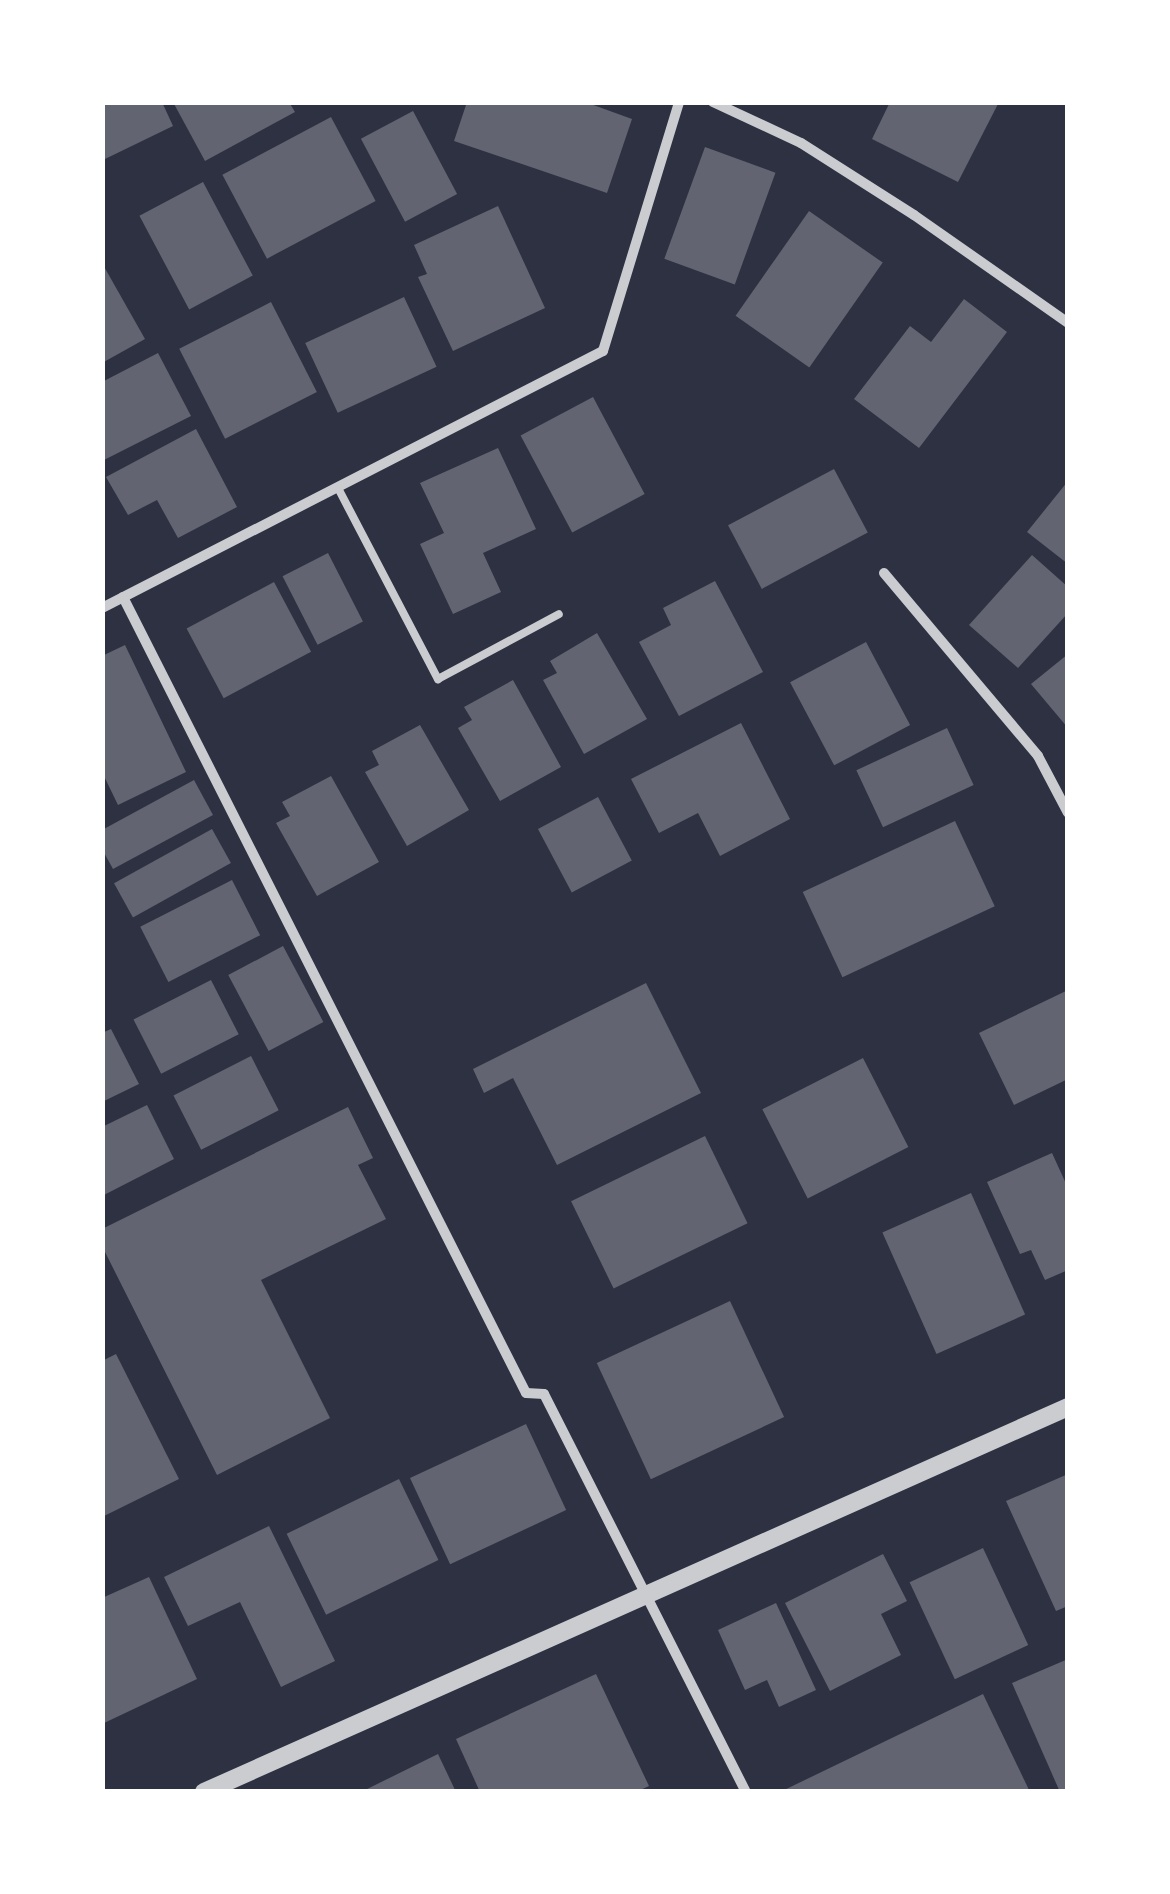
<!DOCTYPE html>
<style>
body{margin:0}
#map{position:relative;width:1170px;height:1894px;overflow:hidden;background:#2d3142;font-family:"DejaVu Sans",sans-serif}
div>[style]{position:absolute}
.building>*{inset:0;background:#626471;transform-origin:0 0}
.service>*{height:8px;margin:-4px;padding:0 4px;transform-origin:4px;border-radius:4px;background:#caccd0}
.minor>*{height:10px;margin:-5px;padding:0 5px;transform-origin:5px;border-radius:5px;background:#caccd0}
.tertiary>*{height:18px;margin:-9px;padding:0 9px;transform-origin:9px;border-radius:9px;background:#caccd0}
span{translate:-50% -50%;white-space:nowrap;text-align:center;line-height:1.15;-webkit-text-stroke:9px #fff;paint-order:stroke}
.frame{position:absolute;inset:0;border:105px solid #fff;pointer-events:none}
</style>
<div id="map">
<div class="building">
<div style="clip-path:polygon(102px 102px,162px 102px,173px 126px,105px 159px)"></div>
<div style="clip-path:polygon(173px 102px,289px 102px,295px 112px,205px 161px)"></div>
<div style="clip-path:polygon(467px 102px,585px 102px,632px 119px,607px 193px,454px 141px)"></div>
<div style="clip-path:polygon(890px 102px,999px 102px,958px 182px,872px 139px)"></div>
<div style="left:413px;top:111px;width:94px;height:59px;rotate:62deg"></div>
<div style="left:331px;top:117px;width:95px;height:123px;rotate:62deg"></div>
<div style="left:705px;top:147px;width:75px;height:119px;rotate:20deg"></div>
<div style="left:203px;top:182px;width:106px;height:72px;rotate:62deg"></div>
<div style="clip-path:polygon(498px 206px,545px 308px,453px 351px,418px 277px,427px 274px,414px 245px)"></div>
<div style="left:809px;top:211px;width:90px;height:128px;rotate:35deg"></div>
<div style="clip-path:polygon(102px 263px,145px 339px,102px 363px)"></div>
<div style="left:404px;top:297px;width:77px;height:109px;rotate:65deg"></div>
<div style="clip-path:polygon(964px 299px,1007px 332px,919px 448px,854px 399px,910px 326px,931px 342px)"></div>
<div style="left:271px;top:302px;width:101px;height:103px;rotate:63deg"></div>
<div style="clip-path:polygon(158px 353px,191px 416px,102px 461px,102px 382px)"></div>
<div style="left:593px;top:397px;width:110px;height:82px;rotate:62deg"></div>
<div style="clip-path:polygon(196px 429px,237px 507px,178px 538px,157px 500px,128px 515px,106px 477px)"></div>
<div style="clip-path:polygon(498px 448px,536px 529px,483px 553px,501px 592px,453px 614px,420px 544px,444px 533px,420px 483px)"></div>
<div style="left:834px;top:469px;width:72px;height:120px;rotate:62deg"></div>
<div style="clip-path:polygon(1068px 481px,1068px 564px,1027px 532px)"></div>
<div style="left:328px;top:553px;width:77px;height:51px;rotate:63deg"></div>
<div style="clip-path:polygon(1032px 555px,1068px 587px,1068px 613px,1018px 668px,969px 625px)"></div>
<div style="clip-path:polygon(715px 581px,763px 672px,679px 716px,639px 642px,671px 625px,663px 608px)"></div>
<div style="left:274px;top:582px;width:79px;height:99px;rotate:62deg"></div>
<div style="clip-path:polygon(597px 633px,647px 719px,584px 754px,543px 680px,557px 673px,550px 661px)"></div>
<div style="left:866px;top:642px;width:94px;height:86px;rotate:62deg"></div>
<div style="clip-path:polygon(125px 645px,186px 772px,118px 805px,102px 772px,102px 656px)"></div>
<div style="clip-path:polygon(1068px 654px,1068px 728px,1031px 684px)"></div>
<div style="clip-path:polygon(513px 680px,561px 767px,500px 801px,458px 728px,472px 720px,464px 707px)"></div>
<div style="clip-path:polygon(741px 723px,790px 819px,720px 856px,698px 813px,659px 833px,631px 779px)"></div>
<div style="clip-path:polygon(420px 725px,469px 810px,407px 846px,365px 772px,379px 765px,372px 751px)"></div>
<div style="left:947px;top:728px;width:63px;height:100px;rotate:65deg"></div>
<div style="clip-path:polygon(331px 776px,379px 862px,317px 896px,276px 823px,290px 816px,282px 802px)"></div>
<div style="clip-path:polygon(194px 780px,213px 815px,113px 869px,102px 849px,102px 830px)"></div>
<div style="left:598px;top:797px;width:72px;height:68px;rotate:62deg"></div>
<div style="left:955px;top:821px;width:94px;height:168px;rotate:65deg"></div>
<div style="left:212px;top:829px;width:39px;height:112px;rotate:61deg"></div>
<div style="left:232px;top:880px;width:62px;height:103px;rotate:63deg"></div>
<div style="left:283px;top:946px;width:86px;height:62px;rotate:62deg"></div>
<div style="left:211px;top:980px;width:61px;height:87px;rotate:63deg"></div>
<div style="clip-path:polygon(646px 983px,701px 1093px,557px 1165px,513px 1078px,484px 1093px,473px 1069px)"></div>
<div style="clip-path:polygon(1068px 990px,1068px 1079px,1014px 1105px,979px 1033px)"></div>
<div style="clip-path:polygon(111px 1029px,139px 1084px,102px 1102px,102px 1033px)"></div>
<div style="left:251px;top:1056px;width:61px;height:87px;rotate:63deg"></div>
<div style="left:863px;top:1058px;width:100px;height:113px;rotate:63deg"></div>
<div style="clip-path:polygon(147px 1105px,174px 1159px,102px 1196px,102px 1127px)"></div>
<div style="clip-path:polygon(348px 1107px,373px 1158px,358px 1165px,386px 1219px,261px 1280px,330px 1418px,217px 1475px,102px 1246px,102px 1229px)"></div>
<div style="left:705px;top:1136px;width:97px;height:149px;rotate:64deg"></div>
<div style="clip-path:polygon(1052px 1153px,1068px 1188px,1068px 1270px,1045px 1280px,1031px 1250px,1020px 1254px,987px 1182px)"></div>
<div style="left:971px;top:1193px;width:133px;height:97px;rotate:66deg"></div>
<div style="left:730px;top:1301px;width:128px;height:147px;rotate:65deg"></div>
<div style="clip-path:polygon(116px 1354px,179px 1479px,102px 1517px,102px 1361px)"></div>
<div style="left:526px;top:1424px;width:95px;height:128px;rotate:65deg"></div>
<div style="clip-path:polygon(1068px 1474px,1068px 1606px,1056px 1611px,1006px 1501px)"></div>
<div style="left:399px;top:1479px;width:90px;height:125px;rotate:64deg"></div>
<div style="clip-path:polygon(269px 1526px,335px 1661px,281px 1687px,240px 1602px,188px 1626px,164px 1577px)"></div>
<div style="left:983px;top:1548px;width:107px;height:81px;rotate:65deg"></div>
<div style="clip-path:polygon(883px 1554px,907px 1601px,881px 1614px,901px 1655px,830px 1691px,785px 1603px)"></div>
<div style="clip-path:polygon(149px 1577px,197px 1679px,102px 1724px,102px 1598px)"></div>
<div style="clip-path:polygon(776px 1603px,816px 1690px,779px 1707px,767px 1680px,745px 1690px,718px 1630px)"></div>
<div style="clip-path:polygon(1068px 1659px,1068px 1792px,1060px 1792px,1012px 1683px)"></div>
<div style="clip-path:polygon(596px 1674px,649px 1786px,636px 1792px,480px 1792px,456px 1739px)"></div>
<div style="clip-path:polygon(983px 1694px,1030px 1792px,780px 1792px)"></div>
<div style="clip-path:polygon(438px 1754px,456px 1792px,361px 1792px)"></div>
</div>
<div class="service">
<div style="left:338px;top:488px;width:216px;rotate:62.4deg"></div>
<div style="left:438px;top:679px;width:137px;rotate:-28.2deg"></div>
</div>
<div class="minor">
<div style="left:713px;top:102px;width:97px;rotate:25deg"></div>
<div style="left:801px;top:143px;width:134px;rotate:32.5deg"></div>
<div style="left:914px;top:215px;width:188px;rotate:35deg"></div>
<div style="left:884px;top:573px;width:239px;rotate:49.9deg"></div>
<div style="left:1038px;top:756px;width:64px;rotate:62.2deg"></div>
<div style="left:123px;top:597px;width:892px;rotate:63.15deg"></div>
<div style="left:526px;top:1393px;width:18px;rotate:3deg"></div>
<div style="left:544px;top:1394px;width:446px;rotate:63.1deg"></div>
<div style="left:102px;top:608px;width:563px;rotate:-27.16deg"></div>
<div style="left:603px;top:351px;width:260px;rotate:-73deg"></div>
</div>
<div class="tertiary">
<div style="left:204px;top:1792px;width:946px;rotate:-24.02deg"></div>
</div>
<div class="frame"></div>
</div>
